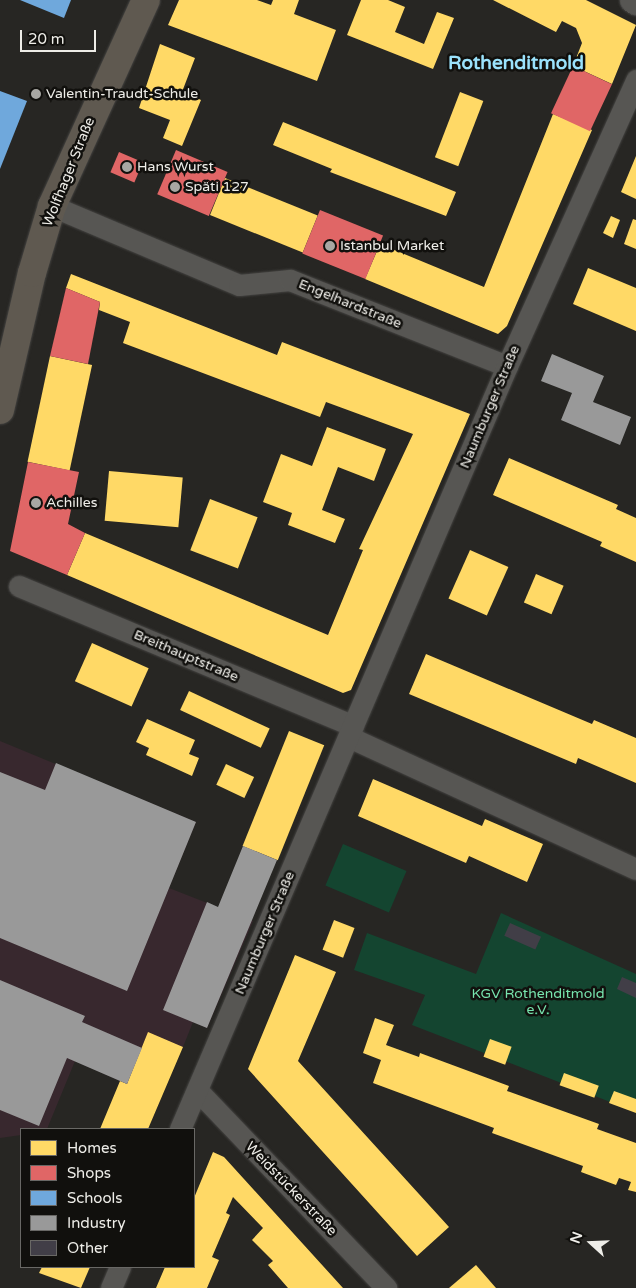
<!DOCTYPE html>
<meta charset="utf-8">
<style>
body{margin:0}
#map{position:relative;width:636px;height:1288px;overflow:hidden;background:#272623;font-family:"Varela Round",sans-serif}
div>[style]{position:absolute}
.industrial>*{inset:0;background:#38282e}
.green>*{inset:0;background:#144530;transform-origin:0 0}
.homes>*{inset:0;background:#ffd966;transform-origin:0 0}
.shops>*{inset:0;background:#e06666;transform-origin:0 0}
.schools>*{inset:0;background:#6fa8dc}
.industry>*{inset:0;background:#999}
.building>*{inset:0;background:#413e47;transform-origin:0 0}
.roads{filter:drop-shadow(0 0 1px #444341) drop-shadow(0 0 1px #444341)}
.minor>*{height:21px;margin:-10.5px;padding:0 10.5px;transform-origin:10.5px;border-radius:10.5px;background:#575653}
.tertiary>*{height:26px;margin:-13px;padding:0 13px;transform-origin:13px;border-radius:13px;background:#575653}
.primary>*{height:28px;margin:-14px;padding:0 14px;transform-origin:14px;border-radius:14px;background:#5f5950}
.dots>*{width:14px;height:14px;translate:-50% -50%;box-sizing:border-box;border:2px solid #11100d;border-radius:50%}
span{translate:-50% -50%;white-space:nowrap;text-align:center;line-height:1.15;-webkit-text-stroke:5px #11100d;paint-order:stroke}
.poi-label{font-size:14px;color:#eeede8}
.left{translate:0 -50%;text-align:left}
.street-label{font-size:14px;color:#eeede8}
.park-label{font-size:14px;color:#77e4ae}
.district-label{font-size:19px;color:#9ae2fc;font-weight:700}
.legend{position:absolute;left:20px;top:1128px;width:175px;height:140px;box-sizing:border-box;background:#11100d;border:1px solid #696865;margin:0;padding:6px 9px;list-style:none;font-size:15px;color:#eeede8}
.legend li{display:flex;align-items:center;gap:10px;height:25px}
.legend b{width:25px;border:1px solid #696865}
.north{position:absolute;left:566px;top:1218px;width:50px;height:50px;-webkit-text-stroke:4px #11100d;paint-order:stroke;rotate:290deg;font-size:14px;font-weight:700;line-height:20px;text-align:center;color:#eeede8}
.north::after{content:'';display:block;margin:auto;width:18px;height:22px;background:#eeede8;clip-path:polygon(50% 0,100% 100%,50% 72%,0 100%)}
.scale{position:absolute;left:20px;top:30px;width:76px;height:22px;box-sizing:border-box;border:2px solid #eeede8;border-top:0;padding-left:6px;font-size:15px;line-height:18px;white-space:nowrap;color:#eeede8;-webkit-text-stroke:4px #11100d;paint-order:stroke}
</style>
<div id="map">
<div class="industrial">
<div style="clip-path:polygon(0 741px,196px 822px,169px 888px,253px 921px,207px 1028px,193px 1022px,183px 1047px,127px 1084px,75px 1061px,47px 1129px,21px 1129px,21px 1135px,0 1138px)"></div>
</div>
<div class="green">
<div style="left:343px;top:844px;width:69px;height:45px;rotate:23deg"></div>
<div style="clip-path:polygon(501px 913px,636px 974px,636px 1112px,412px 1025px,425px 995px,354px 970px,367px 933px,476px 974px)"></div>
</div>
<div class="homes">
<div style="clip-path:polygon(179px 0,257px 0,271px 5px,273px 0,299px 0,294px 14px,336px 30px,317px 81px,168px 25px)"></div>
<div style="clip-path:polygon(361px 0,388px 0,405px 7px,395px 32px,424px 44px,437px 12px,454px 18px,433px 69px,347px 35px)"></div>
<div style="clip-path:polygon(493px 0,586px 0,636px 25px,612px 84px,573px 66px,582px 43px,576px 28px,562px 21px,556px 32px)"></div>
<div style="clip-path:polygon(160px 44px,195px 58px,182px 92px,201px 100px,182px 146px,163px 138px,170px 120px,139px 108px)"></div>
<div style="left:460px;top:92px;width:25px;height:70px;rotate:21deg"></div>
<div style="clip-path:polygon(553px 114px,592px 130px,507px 326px,498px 334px,365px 279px,380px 244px,484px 287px)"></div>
<div style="clip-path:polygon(283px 122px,456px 192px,446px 216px,330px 172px,332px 169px,273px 145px)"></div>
<div style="clip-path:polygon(636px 156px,636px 199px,621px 192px)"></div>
<div style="left:225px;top:178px;width:100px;height:40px;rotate:22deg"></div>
<div style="clip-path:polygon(611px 216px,620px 220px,613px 238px,603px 233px)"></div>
<div style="clip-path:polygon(633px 219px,636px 220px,636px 249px,624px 244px)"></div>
<div style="clip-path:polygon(588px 268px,636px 288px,636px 331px,573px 304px)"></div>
<div style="clip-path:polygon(71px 274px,277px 355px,282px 342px,470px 414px,351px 690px,343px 693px,67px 575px,85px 533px,328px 635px,363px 550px,359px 549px,413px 434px,326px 402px,320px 417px,123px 343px,130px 322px,99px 310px,100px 302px,66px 288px)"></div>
<div style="left:50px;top:356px;width:43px;height:108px;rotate:12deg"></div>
<div style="clip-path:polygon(327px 427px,386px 449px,374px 481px,338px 467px,322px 510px,345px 519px,335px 543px,288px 525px,292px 513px,263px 502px,281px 454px,312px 466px)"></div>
<div style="clip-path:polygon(509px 458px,618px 505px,616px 509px,636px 518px,636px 562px,600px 546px,602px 542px,493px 495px)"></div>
<div style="left:109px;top:471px;width:74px;height:50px;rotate:5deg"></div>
<div style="left:210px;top:499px;width:51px;height:55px;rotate:21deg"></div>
<div style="left:470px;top:550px;width:42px;height:53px;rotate:24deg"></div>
<div style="left:536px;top:574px;width:30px;height:31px;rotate:23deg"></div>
<div style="left:92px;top:643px;width:62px;height:42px;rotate:24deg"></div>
<div style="clip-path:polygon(426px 654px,592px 724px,594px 720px,636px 738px,636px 783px,578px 758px,576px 764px,409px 694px)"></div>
<div style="left:189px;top:691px;width:89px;height:21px;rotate:25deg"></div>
<div style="clip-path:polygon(147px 719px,195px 740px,189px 754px,199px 758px,192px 776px,146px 755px,149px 748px,136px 742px)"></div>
<div style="left:289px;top:731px;width:38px;height:124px;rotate:22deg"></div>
<div style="left:226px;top:764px;width:31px;height:23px;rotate:25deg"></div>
<div style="clip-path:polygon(373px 779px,482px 826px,485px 819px,543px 844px,527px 882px,469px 856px,466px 863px,358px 816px)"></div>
<div style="left:334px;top:920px;width:22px;height:32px;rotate:21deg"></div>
<div style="clip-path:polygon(295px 955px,336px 972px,298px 1061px,449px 1227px,417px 1256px,248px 1069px)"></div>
<div style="clip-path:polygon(375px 1018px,394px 1025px,386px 1045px,419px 1057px,420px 1053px,509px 1086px,507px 1091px,599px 1124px,597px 1129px,636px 1143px,636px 1192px,628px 1190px,631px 1182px,619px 1178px,616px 1185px,581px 1172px,583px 1166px,492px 1133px,494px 1128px,373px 1083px,381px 1060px,363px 1053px)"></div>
<div style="clip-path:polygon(148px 1032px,183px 1047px,148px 1129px,100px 1129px,120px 1081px,127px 1084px)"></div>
<div style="left:490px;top:1039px;width:23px;height:19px;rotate:20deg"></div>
<div style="left:564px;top:1073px;width:37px;height:13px;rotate:20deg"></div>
<div style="clip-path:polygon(614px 1091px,636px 1099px,636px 1113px,609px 1103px)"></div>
<div style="clip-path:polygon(213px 1152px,224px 1157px,343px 1288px,288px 1288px,268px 1265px,273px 1261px,252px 1240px,263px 1228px,233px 1197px,226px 1213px,230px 1215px,212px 1257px,219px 1260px,207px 1288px,156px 1288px,165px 1267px,194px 1267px,194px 1198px)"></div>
<div style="clip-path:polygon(476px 1265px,496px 1288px,449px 1288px)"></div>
<div style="clip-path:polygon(42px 1267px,90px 1267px,81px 1288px,39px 1273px)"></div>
</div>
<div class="shops">
<div style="left:573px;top:66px;width:43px;height:52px;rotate:25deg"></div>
<div style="left:176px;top:150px;width:56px;height:48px;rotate:23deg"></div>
<div style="left:119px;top:152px;width:26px;height:22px;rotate:23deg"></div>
<div style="left:320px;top:210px;width:68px;height:47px;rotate:22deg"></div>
<div style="clip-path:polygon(66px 288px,100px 302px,88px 364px,50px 356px)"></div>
<div style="clip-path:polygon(28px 462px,79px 472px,68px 524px,85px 533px,67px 575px,10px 551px)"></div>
</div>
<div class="schools">
<div style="clip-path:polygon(20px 0,71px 0,64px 18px)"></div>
<div style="clip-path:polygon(0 91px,27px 101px,0 169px)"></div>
</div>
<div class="industry">
<div style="clip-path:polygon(552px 354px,604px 376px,593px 402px,631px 417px,620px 445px,561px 420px,572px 393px,541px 381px)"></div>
<div style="clip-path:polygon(56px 763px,196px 822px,127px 991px,0 938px,0 772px,45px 790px)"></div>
<div style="clip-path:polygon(243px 846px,277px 860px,207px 1028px,163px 1010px,207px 902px,218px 907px)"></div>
<div style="clip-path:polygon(0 980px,85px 1016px,82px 1022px,142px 1048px,127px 1084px,67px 1058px,39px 1126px,0 1110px)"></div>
</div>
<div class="building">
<div style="left:510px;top:923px;width:34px;height:14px;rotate:24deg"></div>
<div style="clip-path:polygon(622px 977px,636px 983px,636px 998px,617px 989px)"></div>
</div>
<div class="roads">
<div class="minor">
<div style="left:52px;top:206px;width:203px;rotate:22.9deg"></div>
<div style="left:239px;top:285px;width:51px;rotate:-5.6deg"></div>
<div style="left:290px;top:280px;width:233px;rotate:21.6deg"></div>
<div style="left:19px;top:586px;width:362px;rotate:22.7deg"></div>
<div style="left:349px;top:737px;width:316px;rotate:24.7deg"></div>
<div style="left:197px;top:1090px;width:274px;rotate:46.3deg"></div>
<div style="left:180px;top:1129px;width:830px;rotate:-66.8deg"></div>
<div style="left:507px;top:366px;width:314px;rotate:-65.7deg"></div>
<div style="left:111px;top:1288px;width:23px;rotate:-67deg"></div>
</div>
<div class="tertiary">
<div style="left:633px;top:0;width:4px;rotate:34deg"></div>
</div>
<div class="primary">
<div style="left:0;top:410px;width:141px;rotate:-76.9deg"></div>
<div style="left:32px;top:273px;width:70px;rotate:-73.4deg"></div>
<div style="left:52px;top:206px;width:226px;rotate:-65.5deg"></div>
</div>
</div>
<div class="dots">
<div style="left:36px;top:94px;background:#a8a7a3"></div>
<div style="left:127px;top:167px;background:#a8a7a3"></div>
<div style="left:175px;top:187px;background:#a8a7a3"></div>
<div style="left:330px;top:246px;background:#a8a7a3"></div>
<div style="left:36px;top:503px;background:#a8a7a3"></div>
</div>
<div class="poi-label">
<span class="left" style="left:46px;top:94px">Valentin-Traudt-Schule</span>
<span class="left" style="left:137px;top:167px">Hans Wurst</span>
<span class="left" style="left:185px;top:187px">Späti 127</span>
<span class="left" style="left:340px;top:246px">Istanbul Market</span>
<span class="left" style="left:46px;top:503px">Achilles</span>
</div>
<div class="street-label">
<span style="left:69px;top:172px;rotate:-68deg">Wolfhager Straße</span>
<span style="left:350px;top:304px;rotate:22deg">Engelhardstraße</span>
<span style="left:490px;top:407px;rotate:-67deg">Naumburger Straße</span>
<span style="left:186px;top:656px;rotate:23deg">Breithauptstraße</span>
<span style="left:265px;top:933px;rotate:-67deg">Naumburger Straße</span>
<span style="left:291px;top:1189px;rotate:46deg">Weidstückerstraße</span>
</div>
<div class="park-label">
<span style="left:538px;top:1002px">KGV Rothenditmold<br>e.V.</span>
</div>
<div class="district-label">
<span style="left:516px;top:64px">Rothenditmold</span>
</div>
<ul class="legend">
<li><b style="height:14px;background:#ffd966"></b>Homes</li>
<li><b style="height:14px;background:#e06666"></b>Shops</li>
<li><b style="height:14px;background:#6fa8dc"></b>Schools</li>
<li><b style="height:14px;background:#999"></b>Industry</li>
<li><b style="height:14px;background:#413e47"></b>Other</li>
</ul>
<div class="north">N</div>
<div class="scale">20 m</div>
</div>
